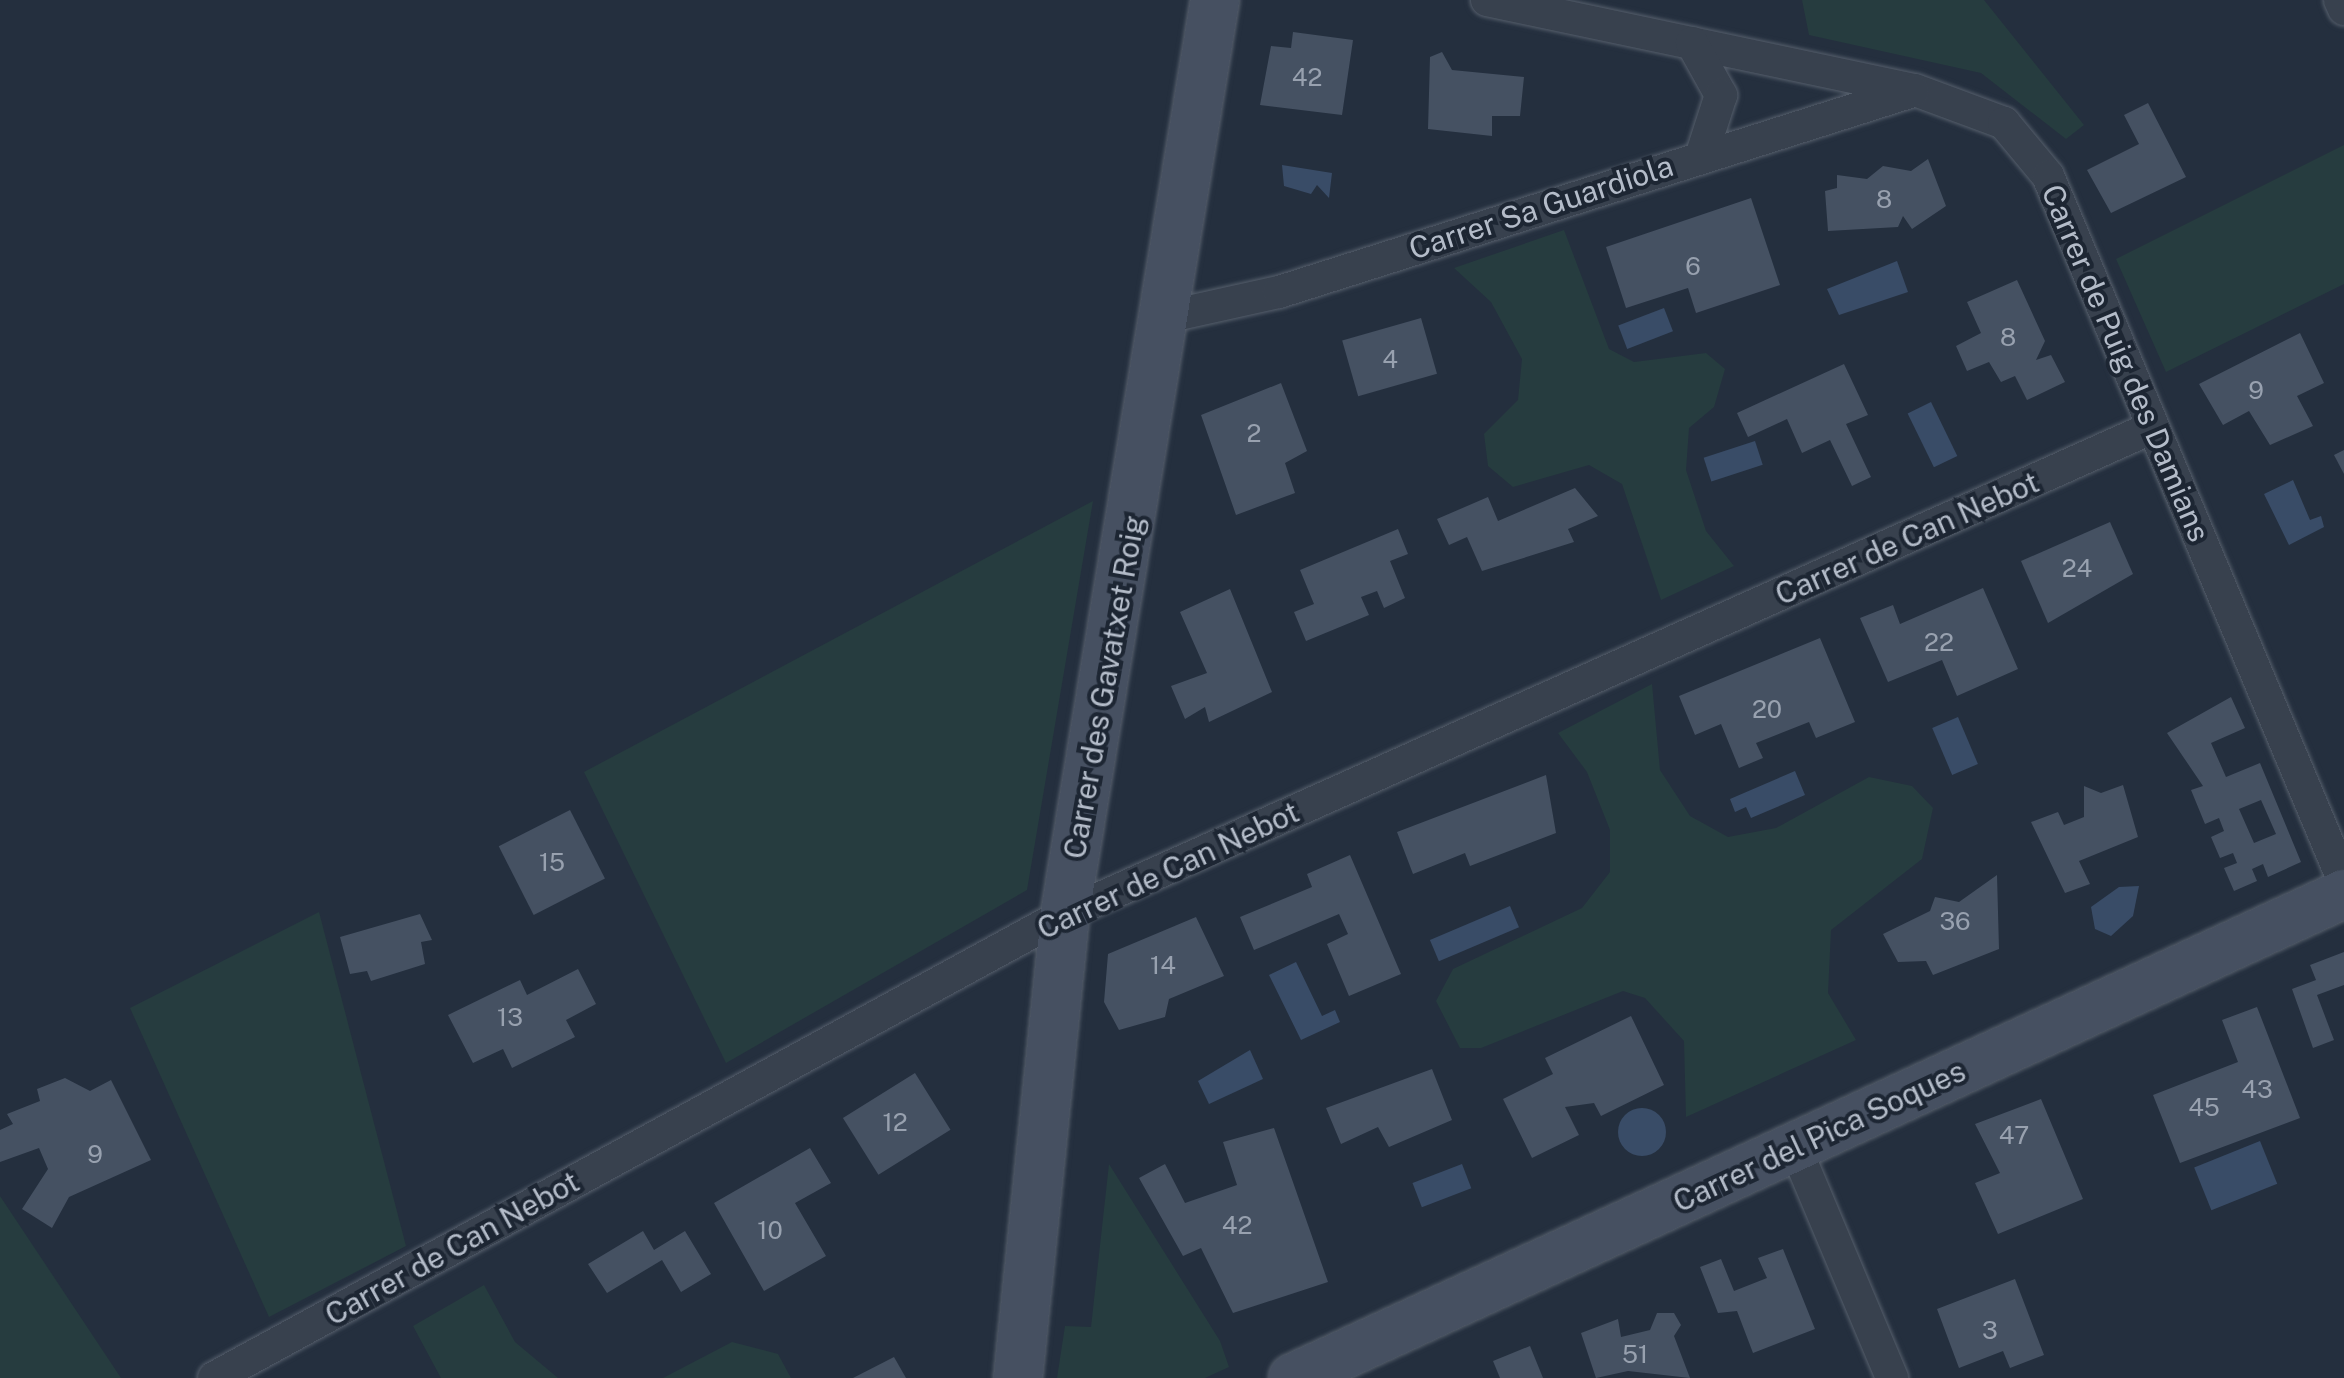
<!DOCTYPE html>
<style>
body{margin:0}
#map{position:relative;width:2344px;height:1378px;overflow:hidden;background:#242f3e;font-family:"Public Sans",sans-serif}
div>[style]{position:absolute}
.green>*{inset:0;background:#263c3f}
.water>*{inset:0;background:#394c67;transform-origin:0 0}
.round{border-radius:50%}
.building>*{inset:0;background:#455162;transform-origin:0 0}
.roads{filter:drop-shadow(0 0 2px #565f6c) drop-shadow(0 0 2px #565f6c)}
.street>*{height:32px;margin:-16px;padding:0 16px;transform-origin:16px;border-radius:16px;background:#38414e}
.secondary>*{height:48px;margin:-24px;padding:0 24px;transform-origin:24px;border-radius:24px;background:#465061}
span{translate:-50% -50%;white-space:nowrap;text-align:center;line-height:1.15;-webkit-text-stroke:8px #1d2633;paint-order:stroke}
.number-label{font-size:25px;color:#98a1af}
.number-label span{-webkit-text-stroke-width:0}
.street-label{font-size:30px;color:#b4bcc9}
</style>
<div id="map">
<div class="green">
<div style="clip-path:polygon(1802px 0,1984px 0,2084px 125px,2066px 139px,1981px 73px,1809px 35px)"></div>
<div style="clip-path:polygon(2344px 145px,2344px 284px,2166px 372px,2116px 259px)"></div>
<div style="clip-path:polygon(1564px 230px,1609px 349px,1634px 362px,1706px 353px,1725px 369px,1714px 407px,1689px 428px,1686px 470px,1706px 531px,1734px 566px,1661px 600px,1622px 484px,1589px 465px,1513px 487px,1488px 466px,1484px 434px,1518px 400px,1522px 359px,1491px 302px,1454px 268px)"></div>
<div style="clip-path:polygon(1093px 501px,1027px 890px,726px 1063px,584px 772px)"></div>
<div style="clip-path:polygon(1652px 684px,1660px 770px,1690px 816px,1728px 837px,1776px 828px,1869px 777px,1912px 786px,1933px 808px,1922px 859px,1831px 930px,1828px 993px,1856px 1040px,1686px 1117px,1684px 1041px,1645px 998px,1623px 991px,1481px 1048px,1460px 1048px,1436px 1001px,1453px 969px,1582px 908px,1610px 872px,1610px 830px,1587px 772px,1558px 733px)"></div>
<div style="clip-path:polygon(319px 912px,406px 1246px,269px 1317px,130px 1008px)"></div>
<div style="clip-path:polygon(1109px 1164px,1220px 1341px,1229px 1367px,1205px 1378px,1057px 1378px,1065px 1326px,1091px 1327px)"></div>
<div style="clip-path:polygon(0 1196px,121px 1378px,0 1378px)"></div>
<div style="clip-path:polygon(484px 1285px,515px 1342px,558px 1378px,441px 1378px,413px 1326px)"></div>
<div style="clip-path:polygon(732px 1342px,778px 1354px,791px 1378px,663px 1378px)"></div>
</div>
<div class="water">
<div style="clip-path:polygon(1282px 165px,1332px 173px,1329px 198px,1317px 185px,1311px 194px,1284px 186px)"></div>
<div style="clip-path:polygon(1897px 261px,1908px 292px,1839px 315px,1827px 289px)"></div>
<div style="left:1664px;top:308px;width:25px;height:49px;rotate:69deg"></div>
<div style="left:1931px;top:402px;width:60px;height:26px;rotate:64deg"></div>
<div style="left:1755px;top:441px;width:25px;height:54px;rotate:72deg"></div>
<div style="clip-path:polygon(2293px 480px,2310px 520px,2321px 516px,2324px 527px,2289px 545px,2264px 494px)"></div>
<div style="left:1958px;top:717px;width:51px;height:28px;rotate:67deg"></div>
<div style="clip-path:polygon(1795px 771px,1805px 795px,1751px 818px,1746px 807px,1735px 812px,1730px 799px)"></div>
<div style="clip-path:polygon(2139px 886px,2133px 916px,2111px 936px,2095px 929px,2091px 907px,2119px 887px)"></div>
<div style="left:1510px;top:906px;width:23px;height:87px;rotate:67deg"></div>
<div style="clip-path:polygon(1296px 962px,1322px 1016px,1335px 1010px,1340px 1022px,1301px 1040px,1269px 975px)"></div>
<div style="clip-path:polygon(1250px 1050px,1263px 1079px,1209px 1104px,1198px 1081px)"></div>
<div class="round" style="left:1618px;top:1108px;width:48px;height:48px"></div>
<div style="left:2260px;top:1141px;width:46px;height:71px;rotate:68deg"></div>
<div style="left:1462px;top:1164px;width:26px;height:53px;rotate:69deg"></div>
</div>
<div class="building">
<div style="clip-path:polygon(1293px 32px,1353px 40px,1342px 115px,1260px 105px,1271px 46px,1291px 48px)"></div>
<div style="clip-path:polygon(1442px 52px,1452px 70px,1524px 77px,1520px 116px,1492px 116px,1492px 136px,1428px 129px,1430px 57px)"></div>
<div style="clip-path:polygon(2148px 103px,2186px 177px,2111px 213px,2087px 170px,2139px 144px,2124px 115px)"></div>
<div style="clip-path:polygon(1928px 159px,1946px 206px,1912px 229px,1903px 216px,1898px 227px,1828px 231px,1825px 191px,1837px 188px,1837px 175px,1867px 179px,1883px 166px,1911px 171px)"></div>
<div style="clip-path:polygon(1751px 198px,1780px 285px,1696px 313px,1688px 288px,1626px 308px,1606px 247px)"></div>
<div style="clip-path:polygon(2017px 280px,2045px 341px,2036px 360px,2051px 355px,2065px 382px,2027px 400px,2015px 376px,2001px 382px,1989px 362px,1967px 371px,1956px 346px,1981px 333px,1967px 302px)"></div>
<div style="left:1421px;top:318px;width:58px;height:82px;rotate:74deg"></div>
<div style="clip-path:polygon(2300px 333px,2324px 383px,2297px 396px,2313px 426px,2270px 445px,2249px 411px,2223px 425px,2199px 384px)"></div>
<div style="clip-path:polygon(1844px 364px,1868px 415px,1846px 424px,1871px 477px,1852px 486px,1830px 440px,1802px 453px,1787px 419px,1748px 437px,1737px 413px)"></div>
<div style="clip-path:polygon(1281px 383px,1307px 451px,1285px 463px,1295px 493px,1236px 515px,1201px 415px)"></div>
<div style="clip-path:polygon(2344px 450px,2344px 474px,2334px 455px)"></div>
<div style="clip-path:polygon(1575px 488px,1598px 516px,1568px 529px,1574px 542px,1482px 571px,1467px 537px,1449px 545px,1437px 519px,1488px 497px,1498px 521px)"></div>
<div style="clip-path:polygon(2110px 522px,2133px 574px,2048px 623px,2021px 561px)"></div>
<div style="clip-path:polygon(1398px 529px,1408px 554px,1390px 561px,1405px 598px,1384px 608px,1377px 591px,1361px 597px,1369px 615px,1306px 641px,1294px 612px,1314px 604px,1300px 570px)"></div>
<div style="clip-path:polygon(1983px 588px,2018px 669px,1957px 696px,1942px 660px,1888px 682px,1860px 618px,1893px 605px,1900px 624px)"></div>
<div style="clip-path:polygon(1230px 589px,1272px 692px,1209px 722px,1205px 707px,1185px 719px,1171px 686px,1207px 673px,1180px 612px)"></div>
<div style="clip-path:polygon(1820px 638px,1855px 722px,1816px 738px,1809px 722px,1756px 743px,1763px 758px,1739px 768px,1721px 724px,1695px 735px,1679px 696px)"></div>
<div style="clip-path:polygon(evenodd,2231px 697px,2245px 728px,2211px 743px,2226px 777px,2260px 763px,2301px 862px,2268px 877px,2263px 864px,2252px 869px,2257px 881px,2234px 891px,2224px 868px,2237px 863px,2233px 853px,2220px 858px,2211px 837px,2224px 831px,2219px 818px,2205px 824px,2191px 790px,2203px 786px,2167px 733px,2231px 697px,2261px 800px,2276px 834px,2254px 843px,2239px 809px,2261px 800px)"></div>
<div style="clip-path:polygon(1546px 775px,1556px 833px,1470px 866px,1465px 853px,1413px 874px,1397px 832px)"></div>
<div style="clip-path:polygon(2123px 785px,2138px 837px,2079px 861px,2090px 884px,2065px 893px,2031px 822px,2058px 812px,2064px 825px,2084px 817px,2084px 786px,2101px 793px)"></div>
<div style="left:570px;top:810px;width:77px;height:80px;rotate:63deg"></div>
<div style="clip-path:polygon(1350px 855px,1401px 974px,1349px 996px,1327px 944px,1348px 934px,1339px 914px,1254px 950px,1240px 917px,1312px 887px,1307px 874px)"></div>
<div style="clip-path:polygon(1997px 875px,1999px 949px,1933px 975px,1926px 961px,1898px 962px,1883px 934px,1930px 911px,1935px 897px,1959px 902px)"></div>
<div style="clip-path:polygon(420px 914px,432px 940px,421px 942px,425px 964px,371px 981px,367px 971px,350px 974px,340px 937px)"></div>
<div style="clip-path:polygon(1196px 917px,1224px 976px,1169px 999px,1165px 1017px,1119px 1030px,1104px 1002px,1108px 954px)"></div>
<div style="clip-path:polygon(2344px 952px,2344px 985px,2317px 995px,2334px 1040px,2313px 1048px,2292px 989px,2316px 980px,2310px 965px)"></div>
<div style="clip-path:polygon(578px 969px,596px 1004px,566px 1020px,575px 1037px,512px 1068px,503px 1049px,473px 1063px,448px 1015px,520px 980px,527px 995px)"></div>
<div style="clip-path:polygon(2257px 1007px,2300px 1118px,2180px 1163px,2153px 1095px,2238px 1062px,2222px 1020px)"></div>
<div style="clip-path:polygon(1631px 1016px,1664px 1085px,1601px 1116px,1594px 1103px,1565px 1107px,1579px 1135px,1532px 1158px,1503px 1099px,1553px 1074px,1545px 1058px)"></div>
<div style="clip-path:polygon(1432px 1069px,1452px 1120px,1389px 1147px,1378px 1127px,1341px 1144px,1326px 1108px)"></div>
<div style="left:915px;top:1073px;width:67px;height:85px;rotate:58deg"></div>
<div style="clip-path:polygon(65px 1078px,90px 1091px,111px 1080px,151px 1160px,69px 1197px,52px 1228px,22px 1209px,48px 1169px,39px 1148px,0 1162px,0 1130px,13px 1124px,7px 1114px,40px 1101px,37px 1089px)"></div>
<div style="clip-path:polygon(2041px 1099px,2083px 1199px,1998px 1234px,1975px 1183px,2000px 1173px,1975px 1124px)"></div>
<div style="clip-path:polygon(1274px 1128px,1328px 1282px,1233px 1313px,1201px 1248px,1183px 1256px,1139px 1178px,1165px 1164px,1185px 1203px,1237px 1185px,1223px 1142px)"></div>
<div style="clip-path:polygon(810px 1148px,831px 1183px,795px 1203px,826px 1256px,764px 1291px,714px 1203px)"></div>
<div style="clip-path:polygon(643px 1231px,654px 1250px,685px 1231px,711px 1274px,681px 1292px,662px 1260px,607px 1293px,588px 1264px)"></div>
<div style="clip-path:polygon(1783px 1249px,1815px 1329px,1753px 1353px,1737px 1311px,1718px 1313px,1700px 1267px,1721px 1259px,1734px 1291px,1767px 1278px,1758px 1258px)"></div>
<div style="clip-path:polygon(2015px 1279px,2044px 1355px,2010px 1368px,2003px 1351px,1959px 1368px,1937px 1309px)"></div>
<div style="clip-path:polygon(1657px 1313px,1674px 1313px,1681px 1325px,1674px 1336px,1690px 1378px,1628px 1371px,1596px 1378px,1581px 1333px,1618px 1319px,1621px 1337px,1650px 1330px)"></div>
<div style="clip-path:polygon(1530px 1346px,1543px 1378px,1500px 1378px,1493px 1361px)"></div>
<div style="clip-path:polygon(894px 1357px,906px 1378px,853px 1378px)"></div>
</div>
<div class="roads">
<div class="street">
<div style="left:1487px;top:0;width:437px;rotate:11.9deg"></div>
<div style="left:1915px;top:90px;width:95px;rotate:20.3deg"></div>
<div style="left:2004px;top:123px;width:69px;rotate:50.3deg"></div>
<div style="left:2048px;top:176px;width:766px;rotate:67.25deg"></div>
<div style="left:2340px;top:0;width:10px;rotate:66deg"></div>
<div style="left:1692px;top:43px;width:60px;rotate:60.9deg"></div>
<div style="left:1721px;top:95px;width:62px;rotate:107.9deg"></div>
<div style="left:1166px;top:317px;width:116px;rotate:-12.5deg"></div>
<div style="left:1279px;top:292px;width:665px;rotate:-17.59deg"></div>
<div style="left:1795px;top:1147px;width:251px;rotate:67.2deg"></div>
<div style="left:214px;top:1378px;width:969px;rotate:-28.6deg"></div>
<div style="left:1065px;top:914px;width:1192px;rotate:-24.11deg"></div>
</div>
<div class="secondary">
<div style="left:1018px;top:1378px;width:466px;rotate:-84.2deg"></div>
<div style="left:1065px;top:914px;width:926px;rotate:-80.68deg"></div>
<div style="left:1293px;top:1378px;width:1157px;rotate:-24.73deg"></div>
</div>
</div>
<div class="number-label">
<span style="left:1307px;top:77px">42</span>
<span style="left:1884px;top:199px">8</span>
<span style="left:1693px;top:266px">6</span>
<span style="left:2008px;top:337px">8</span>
<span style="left:1390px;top:359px">4</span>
<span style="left:2256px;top:390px">9</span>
<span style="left:1254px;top:433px">2</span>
<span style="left:2077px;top:568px">24</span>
<span style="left:1939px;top:642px">22</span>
<span style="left:1767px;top:709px">20</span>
<span style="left:552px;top:862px">15</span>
<span style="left:1955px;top:921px">36</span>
<span style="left:1163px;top:965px">14</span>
<span style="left:510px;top:1017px">13</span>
<span style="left:2257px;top:1089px">43</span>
<span style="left:2204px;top:1107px">45</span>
<span style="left:895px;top:1122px">12</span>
<span style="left:2014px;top:1135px">47</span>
<span style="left:95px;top:1154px">9</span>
<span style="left:1237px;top:1225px">42</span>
<span style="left:770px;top:1230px">10</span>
<span style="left:1990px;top:1330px">3</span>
<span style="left:1635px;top:1354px">51</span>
</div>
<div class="street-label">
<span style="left:1541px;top:207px;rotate:-18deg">Carrer Sa Guardiola</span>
<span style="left:2126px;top:363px;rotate:67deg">Carrer de Puig des Damians</span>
<span style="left:1907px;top:538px;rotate:-24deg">Carrer de Can Nebot</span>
<span style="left:1104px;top:687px;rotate:-80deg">Carrer des Gavatxet Roig</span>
<span style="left:1168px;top:870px;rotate:-25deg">Carrer de Can Nebot</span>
<span style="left:1819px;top:1136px;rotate:-25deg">Carrer del Pica Soques</span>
<span style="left:452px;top:1248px;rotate:-29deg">Carrer de Can Nebot</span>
</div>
</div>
